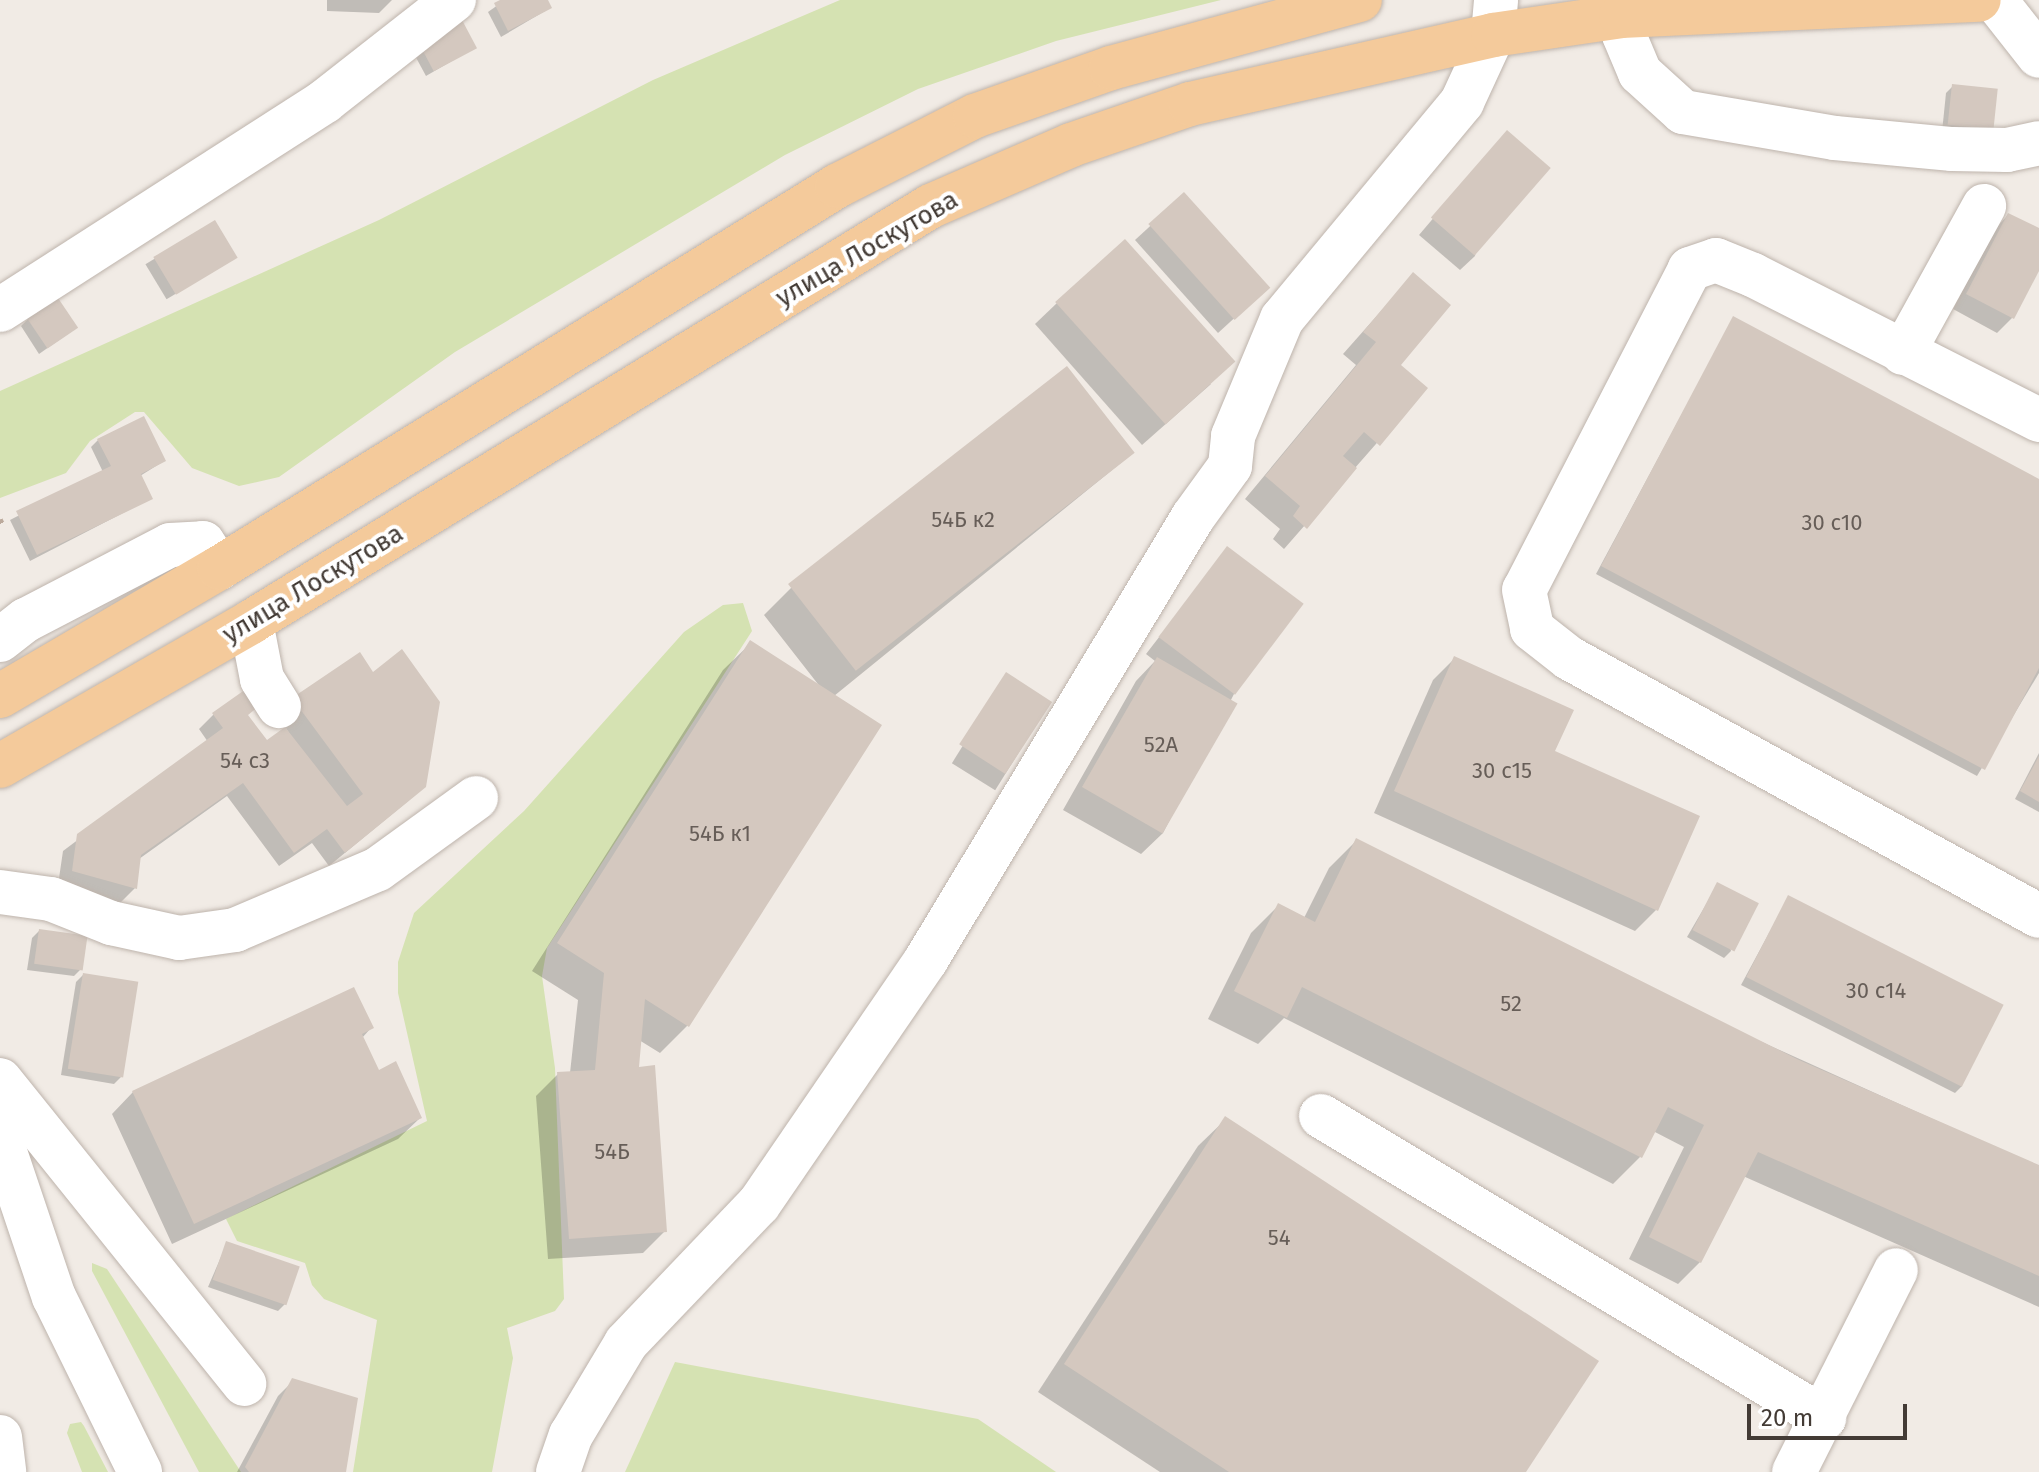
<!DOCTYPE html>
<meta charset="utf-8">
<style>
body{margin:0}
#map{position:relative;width:2039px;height:1472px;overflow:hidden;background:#f1ebe5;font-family:"Fira Sans",sans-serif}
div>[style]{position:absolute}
.green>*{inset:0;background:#d5e2b2}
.shadow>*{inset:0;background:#0003;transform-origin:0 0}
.building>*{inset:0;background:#d4c8bf;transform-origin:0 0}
.path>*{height:5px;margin-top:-2.5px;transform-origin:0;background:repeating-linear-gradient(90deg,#bcaa9c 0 4px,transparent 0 8px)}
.roads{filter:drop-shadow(0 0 2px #beb4ac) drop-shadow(0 0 2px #beb4ac)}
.minor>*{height:44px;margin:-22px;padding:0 22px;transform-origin:22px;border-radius:22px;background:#fff}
.major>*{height:44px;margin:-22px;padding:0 22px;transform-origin:22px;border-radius:22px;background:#f4ca9b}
span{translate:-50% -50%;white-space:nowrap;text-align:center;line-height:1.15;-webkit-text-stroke:8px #fff;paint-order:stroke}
.number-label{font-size:22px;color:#675e58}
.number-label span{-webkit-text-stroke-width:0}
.street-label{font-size:26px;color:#433b35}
.scale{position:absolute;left:1747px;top:1404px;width:160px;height:36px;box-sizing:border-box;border:4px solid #433b35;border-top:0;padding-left:10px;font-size:24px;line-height:28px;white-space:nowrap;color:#433b35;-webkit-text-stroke:6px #fff;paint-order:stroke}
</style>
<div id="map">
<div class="green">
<div style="clip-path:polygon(840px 0,1221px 0,1056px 41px,918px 89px,785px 155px,455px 352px,279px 477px,239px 486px,192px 468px,144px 412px,135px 412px,90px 441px,66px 473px,0 498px,0 391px,379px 220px,653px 80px)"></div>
<div style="clip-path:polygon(743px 603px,752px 631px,547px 948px,542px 976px,555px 1068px,564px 1299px,555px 1311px,507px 1328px,513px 1358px,492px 1472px,353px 1472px,377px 1320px,324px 1299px,312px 1285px,305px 1263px,237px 1241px,226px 1219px,427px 1121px,398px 993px,398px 962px,414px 913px,524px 811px,684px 632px,723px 605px)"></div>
<div style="clip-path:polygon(92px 1263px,107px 1269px,241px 1472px,199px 1472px,92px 1271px)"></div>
<div style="clip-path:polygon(675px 1362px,978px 1419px,1056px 1472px,625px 1472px)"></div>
<div style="clip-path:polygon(81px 1422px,84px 1426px,108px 1472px,82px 1472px,67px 1433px,70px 1424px)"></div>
</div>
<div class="shadow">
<div style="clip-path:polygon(327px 0,392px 0,379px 13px,327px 11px)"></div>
<div style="clip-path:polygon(505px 0,546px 0,550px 8px,501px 37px,488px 12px)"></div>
<div style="clip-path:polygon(474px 48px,426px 76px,413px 52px)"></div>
<div style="clip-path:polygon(1953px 86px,1992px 129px,1942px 132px,1946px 93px)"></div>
<div style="clip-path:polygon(1493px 148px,1475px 256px,1460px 270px,1419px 235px)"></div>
<div style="clip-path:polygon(1184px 195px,1252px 302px,1218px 333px,1135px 240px)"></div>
<div style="clip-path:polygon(2008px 215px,2039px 231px,2039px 267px,2012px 318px,1997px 333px,1953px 309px,1994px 230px)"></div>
<div style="left:214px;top:223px;width:41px;height:80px;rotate:59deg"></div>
<div style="clip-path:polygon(1413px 275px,1398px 365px,1425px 388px,1284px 549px,1273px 539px,1280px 529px,1245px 499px,1356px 365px,1343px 354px)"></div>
<div style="clip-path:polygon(1057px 303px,1211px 384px,1142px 445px,1035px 324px)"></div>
<div style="clip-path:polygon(28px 319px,76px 328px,39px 354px,21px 326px)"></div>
<div style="clip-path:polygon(1733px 319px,2039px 482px,2039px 673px,1977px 776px,1596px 574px)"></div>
<div style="clip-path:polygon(98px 440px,164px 461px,140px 476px,150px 499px,30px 561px,10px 520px,103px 472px,91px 447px)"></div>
<div style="clip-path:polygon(1133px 453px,834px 696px,879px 725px,687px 1026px,660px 1053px,639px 1040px,637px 1069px,665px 1231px,643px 1253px,548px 1259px,536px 1096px,558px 1074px,570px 1073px,578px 1000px,532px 971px,723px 670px,751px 643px,821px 688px,764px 615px,791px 588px)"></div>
<div style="clip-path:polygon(1228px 548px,1234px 694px,1163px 833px,1141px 854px,1063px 810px,1136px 681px,1155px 661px,1146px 654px)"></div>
<div style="clip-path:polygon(1455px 658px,1553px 752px,1657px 909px,1635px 931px,1374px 813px,1433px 680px)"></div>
<div style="clip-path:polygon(373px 675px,408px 801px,329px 866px,312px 843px,279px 866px,227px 796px,139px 859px,135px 888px,120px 903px,58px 885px,63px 851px,208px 742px,199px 729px,214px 714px,246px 716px,267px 743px,294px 742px,278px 714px)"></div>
<div style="left:1007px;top:675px;width:51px;height:104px;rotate:32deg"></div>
<div style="clip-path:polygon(2039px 753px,2039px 812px,2015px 799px)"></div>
<div style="clip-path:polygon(1357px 840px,1711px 1019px,2039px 1167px,2039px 1307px,1743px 1176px,1700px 1262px,1678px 1284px,1629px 1259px,1684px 1147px,1653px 1131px,1640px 1157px,1613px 1184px,1284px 1018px,1258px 1044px,1208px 1019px,1251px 933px,1278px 906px,1304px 918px,1329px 868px)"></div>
<div style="clip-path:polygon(1718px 884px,1731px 951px,1724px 958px,1687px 937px)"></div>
<div style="clip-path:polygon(1788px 898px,1962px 1086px,1955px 1093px,1741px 985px)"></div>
<div style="clip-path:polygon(39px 931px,81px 969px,74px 976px,27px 970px,32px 938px)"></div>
<div style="clip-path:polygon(83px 975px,121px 1077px,114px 1084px,61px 1075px,76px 982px)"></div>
<div style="clip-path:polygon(371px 1028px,362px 1038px,378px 1072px,420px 1118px,398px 1139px,172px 1244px,112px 1114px,133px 1092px)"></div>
<div style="clip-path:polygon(1226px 1119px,1524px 1472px,1160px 1472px,1038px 1392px,1198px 1146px)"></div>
<div style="clip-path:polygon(227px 1243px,285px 1304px,278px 1311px,208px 1287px)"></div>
<div style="clip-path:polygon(293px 1381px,344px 1472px,237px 1472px,278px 1396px)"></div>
</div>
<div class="building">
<div style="clip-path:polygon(500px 0,548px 0,552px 8px,508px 31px,494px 3px)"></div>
<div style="left:462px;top:20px;width:32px;height:49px;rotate:62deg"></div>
<div style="left:1952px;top:84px;width:46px;height:41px;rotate:6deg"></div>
<div style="left:1507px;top:130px;width:58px;height:116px;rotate:41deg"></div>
<div style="left:1184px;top:192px;width:129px;height:48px;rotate:48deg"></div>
<div style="clip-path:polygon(2008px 213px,2039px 228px,2039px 271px,2014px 319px,1966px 294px)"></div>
<div style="left:215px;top:220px;width:44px;height:72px;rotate:59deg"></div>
<div style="left:1125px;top:239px;width:165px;height:94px;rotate:48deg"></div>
<div style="clip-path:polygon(1413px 272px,1451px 305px,1401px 365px,1428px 388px,1380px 446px,1364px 432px,1343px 456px,1357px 468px,1307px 529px,1293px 516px,1300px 506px,1265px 476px,1376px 342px,1363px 332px)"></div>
<div style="left:58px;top:298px;width:36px;height:37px;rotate:56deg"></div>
<div style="clip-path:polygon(1733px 316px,2039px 479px,2039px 668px,1985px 770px,1601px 566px)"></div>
<div style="left:1067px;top:366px;width:110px;height:354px;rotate:52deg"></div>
<div style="clip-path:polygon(144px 416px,166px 461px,141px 474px,153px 499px,37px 555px,16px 511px,111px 466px,97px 439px)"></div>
<div style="left:1227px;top:546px;width:96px;height:114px;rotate:37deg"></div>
<div style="clip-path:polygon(750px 640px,882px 725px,689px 1027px,645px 999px,639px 1067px,655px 1065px,667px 1232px,569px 1239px,557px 1072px,595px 1070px,604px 973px,557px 943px)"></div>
<div style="clip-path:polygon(402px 649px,440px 702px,426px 787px,345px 853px,327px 829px,294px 853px,243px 783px,141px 855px,137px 889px,72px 871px,77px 834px,223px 728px,212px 713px,246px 689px,258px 707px,248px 715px,267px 740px,285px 727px,347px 806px,363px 794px,292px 698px,360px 652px,373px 672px)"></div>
<div style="clip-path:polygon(1454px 656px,1574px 710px,1555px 751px,1700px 816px,1658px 911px,1394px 791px)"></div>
<div style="left:1157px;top:657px;width:93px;height:150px;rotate:30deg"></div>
<div style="left:1006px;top:672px;width:55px;height:86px;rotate:33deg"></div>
<div style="clip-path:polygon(2039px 756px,2039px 802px,2020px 791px)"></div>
<div style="clip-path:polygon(1356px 838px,1799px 1060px,2039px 1165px,2039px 1276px,1758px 1152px,1701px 1263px,1649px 1237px,1704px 1125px,1668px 1107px,1642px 1158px,1302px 987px,1287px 1018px,1234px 991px,1278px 903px,1315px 922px)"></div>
<div style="left:1717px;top:882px;width:47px;height:54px;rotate:27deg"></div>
<div style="left:1788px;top:895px;width:242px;height:92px;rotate:27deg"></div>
<div style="left:39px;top:929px;width:49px;height:35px;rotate:8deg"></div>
<div style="left:83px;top:973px;width:56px;height:97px;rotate:9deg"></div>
<div style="clip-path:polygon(354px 987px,374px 1028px,362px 1034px,379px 1070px,396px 1061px,422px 1118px,194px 1224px,132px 1091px)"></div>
<div style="clip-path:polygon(1225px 1116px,1599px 1361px,1526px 1472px,1229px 1472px,1064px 1364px)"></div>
<div style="left:226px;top:1241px;width:78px;height:41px;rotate:19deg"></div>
<div style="clip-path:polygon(292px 1378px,358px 1398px,346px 1472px,249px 1472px,245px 1467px)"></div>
</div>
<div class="path">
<div style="left:0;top:519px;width:7px;rotate:63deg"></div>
</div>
<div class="roads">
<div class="minor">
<div style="left:1618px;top:0;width:36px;rotate:80deg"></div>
<div style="left:1624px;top:35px;width:41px;rotate:67.2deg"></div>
<div style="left:1640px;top:73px;width:58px;rotate:42.2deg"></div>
<div style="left:1683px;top:112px;width:154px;rotate:9.7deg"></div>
<div style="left:1835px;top:138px;width:118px;rotate:5.4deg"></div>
<div style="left:1952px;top:149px;width:55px;rotate:1deg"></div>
<div style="left:2007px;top:150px;width:33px;rotate:-12deg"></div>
<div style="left:1995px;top:0;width:71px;rotate:51.8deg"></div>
<div style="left:0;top:310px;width:386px;rotate:-32.7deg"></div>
<div style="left:325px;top:101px;width:164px;rotate:-38.1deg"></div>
<div style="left:1903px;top:353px;width:168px;rotate:-61.1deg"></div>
<div style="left:2039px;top:420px;width:321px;rotate:-153.1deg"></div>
<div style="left:1753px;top:275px;width:40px;rotate:-158deg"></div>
<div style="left:1716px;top:260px;width:28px;rotate:161deg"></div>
<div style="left:1690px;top:269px;width:361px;rotate:117.3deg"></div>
<div style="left:1524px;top:590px;width:40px;rotate:78deg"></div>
<div style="left:1532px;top:629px;width:47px;rotate:38.1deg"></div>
<div style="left:1569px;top:658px;width:536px;rotate:28.76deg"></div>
<div style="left:251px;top:622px;width:58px;rotate:79.1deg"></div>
<div style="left:262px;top:679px;width:32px;rotate:58deg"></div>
<div style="left:0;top:640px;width:33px;rotate:-38deg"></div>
<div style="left:26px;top:620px;width:162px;rotate:-27.5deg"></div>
<div style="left:170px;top:545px;width:33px;rotate:-3deg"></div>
<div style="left:203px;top:543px;width:30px;rotate:57deg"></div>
<div style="left:0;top:892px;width:51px;rotate:7.8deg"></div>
<div style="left:51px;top:899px;width:65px;rotate:21.8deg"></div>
<div style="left:111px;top:923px;width:70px;rotate:12.4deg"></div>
<div style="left:179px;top:938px;width:57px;rotate:-8.1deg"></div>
<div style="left:235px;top:930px;width:155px;rotate:-23.1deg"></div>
<div style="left:378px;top:869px;width:121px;rotate:-35.9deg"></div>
<div style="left:0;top:1080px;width:390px;rotate:51.2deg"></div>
<div style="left:1321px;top:1116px;width:587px;rotate:30.98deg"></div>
<div style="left:0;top:1137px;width:169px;rotate:71.4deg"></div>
<div style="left:54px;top:1297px;width:195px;rotate:63.8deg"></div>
<div style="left:0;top:1437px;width:35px;rotate:83deg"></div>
<div style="left:558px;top:1472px;width:39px;rotate:-71deg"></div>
<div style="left:571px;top:1435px;width:107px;rotate:-59.1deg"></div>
<div style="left:626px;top:1343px;width:192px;rotate:-46.3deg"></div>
<div style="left:759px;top:1204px;width:296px;rotate:-55.6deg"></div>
<div style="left:926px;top:960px;width:517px;rotate:-58.92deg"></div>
<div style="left:1193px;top:517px;width:63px;rotate:-54deg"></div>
<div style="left:1230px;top:466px;width:30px;rotate:-84deg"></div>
<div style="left:1233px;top:436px;width:127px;rotate:-67.3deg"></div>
<div style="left:1282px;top:319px;width:282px;rotate:-50.3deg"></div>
<div style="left:1462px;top:102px;width:74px;rotate:-65.2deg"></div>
<div style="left:1493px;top:35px;width:35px;rotate:-85deg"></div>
<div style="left:1794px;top:1472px;width:226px;rotate:-63.2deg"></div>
</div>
<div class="major">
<div style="left:0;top:696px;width:254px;rotate:-30.3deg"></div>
<div style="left:219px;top:568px;width:727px;rotate:-31.72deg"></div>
<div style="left:837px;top:186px;width:155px;rotate:-26.9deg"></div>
<div style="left:975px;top:116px;width:144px;rotate:-19.4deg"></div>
<div style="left:1111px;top:68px;width:258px;rotate:-15.3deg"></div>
<div style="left:0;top:766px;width:289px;rotate:-29.8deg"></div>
<div style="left:251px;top:622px;width:797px;rotate:-31.46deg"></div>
<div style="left:931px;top:206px;width:153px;rotate:-23.5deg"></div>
<div style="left:1071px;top:145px;width:126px;rotate:-19deg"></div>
<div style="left:1190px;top:104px;width:311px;rotate:-12.8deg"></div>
<div style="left:1493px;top:35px;width:129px;rotate:-8.4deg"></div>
<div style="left:1621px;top:16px;width:358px;rotate:-2.6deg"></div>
</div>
</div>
<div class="number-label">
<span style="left:963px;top:520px">54Б к2</span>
<span style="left:1832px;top:523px">30 с10</span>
<span style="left:1161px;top:745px">52А</span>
<span style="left:245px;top:761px">54 с3</span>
<span style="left:1502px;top:771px">30 с15</span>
<span style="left:720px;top:834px">54Б к1</span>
<span style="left:1876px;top:991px">30 с14</span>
<span style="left:1511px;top:1004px">52</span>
<span style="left:612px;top:1152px">54Б</span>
<span style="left:1279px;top:1238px">54</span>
</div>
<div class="street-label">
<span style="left:867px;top:249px;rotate:-30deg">улица Лоскутова</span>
<span style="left:313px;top:584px;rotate:-31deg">улица Лоскутова</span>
</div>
<div class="scale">20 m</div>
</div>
